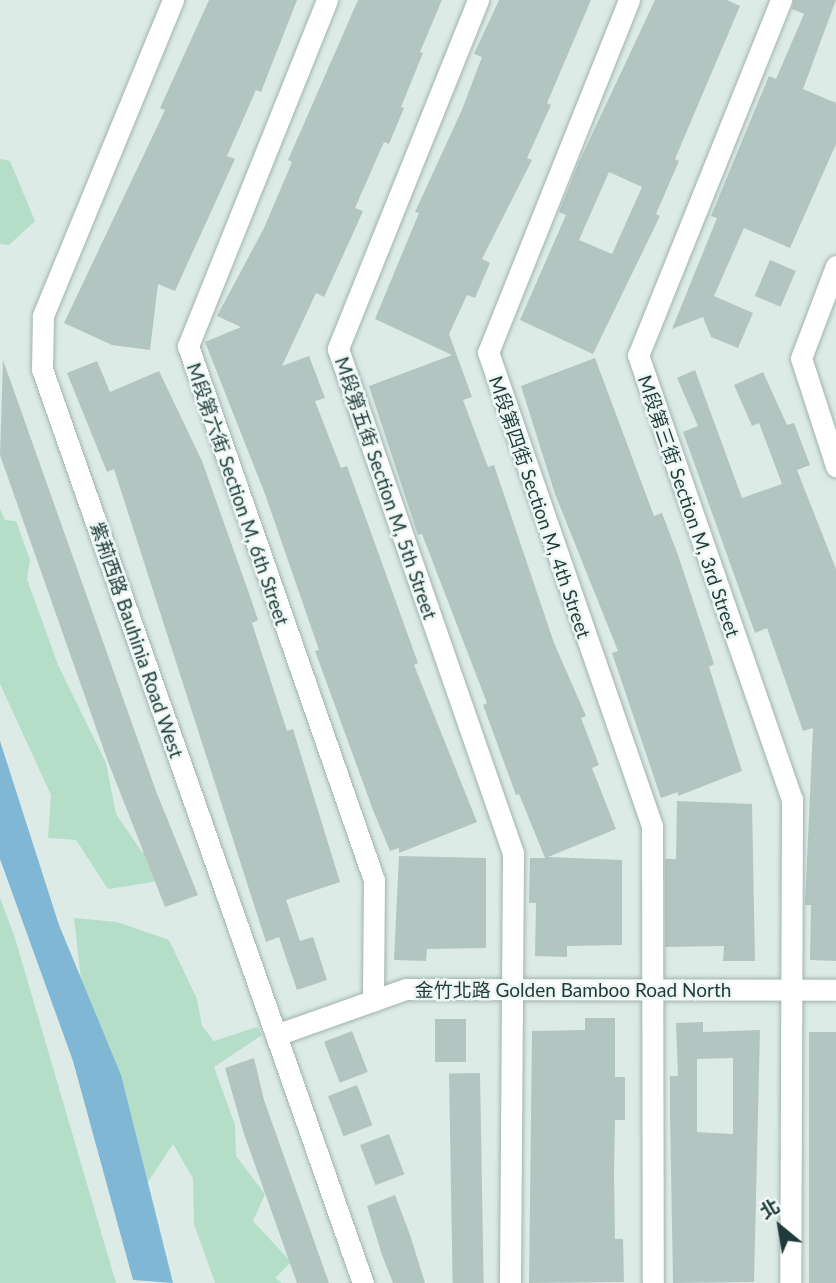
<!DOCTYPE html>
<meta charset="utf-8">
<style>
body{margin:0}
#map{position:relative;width:836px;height:1283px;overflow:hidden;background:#ddebe7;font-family:Lato,"Noto Sans TC",sans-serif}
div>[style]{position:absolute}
.green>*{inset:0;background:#b4dec7}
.water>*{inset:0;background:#80b7d5}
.building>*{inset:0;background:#b3c5c1;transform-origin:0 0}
.roads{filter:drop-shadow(0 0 2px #a0b3af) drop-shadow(0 0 2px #a0b3af)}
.minor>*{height:21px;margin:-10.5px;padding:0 10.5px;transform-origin:10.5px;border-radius:10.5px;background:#fff}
span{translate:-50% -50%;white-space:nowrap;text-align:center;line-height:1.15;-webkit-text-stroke:5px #eef7f4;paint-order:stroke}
.street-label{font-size:19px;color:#1e3b39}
.north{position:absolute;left:745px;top:1192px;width:70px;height:70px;-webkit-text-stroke:5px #eef7f4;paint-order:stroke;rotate:330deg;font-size:19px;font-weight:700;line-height:28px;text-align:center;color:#1e3b39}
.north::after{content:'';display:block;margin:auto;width:24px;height:32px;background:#1e3b39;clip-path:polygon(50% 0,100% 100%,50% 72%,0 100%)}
</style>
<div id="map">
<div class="green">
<div style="clip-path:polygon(0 159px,10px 161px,35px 221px,9px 245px,0 244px)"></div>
<div style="clip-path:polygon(0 509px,5px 520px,16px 521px,30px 560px,27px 579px,58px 665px,106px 763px,116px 814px,142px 852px,177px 857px,166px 880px,108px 889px,76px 840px,48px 838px,51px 795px,0 684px)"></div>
<div style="clip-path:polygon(0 898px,15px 938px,116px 1283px,0 1283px)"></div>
<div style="clip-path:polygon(74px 918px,117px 922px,169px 940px,197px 999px,202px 1026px,214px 1041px,257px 1027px,262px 1035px,214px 1067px,235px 1125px,236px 1156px,265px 1194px,253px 1221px,291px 1262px,275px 1278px,282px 1283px,215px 1283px,194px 1224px,193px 1178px,173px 1144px,140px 1194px,84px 1005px)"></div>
</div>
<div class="water">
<div style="clip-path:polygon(0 741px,59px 925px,121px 1075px,173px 1283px,133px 1280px,73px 1061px,0 859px)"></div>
</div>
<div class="building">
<div style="clip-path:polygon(209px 0,297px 0,261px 92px,256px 90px,227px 156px,235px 159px,175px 291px,158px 284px,150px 350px,112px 345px,64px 323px,165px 110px,160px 108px)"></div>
<div style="clip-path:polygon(358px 0,442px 0,420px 52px,423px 53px,401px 107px,404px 108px,389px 144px,384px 142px,355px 208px,363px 211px,355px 229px,324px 297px,316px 293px,282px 366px,309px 356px,325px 398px,315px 401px,341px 468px,347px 466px,418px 663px,414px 665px,477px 822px,399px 853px,399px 848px,390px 851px,373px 810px,315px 651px,319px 650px,265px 494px,205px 342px,241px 327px,217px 316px,264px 228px,292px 162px,288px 160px)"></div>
<div style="clip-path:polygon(499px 0,591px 0,547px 103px,551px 105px,527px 158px,532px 160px,482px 259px,490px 263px,475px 298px,467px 295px,449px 334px,472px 397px,463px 400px,488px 467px,494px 465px,554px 643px,586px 716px,581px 718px,599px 765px,592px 768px,616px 829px,548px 857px,622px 860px,622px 945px,567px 946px,567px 957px,535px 956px,536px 903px,529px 903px,530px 858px,545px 858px,519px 794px,516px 795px,483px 705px,487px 703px,422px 534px,418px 535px,369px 386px,452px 355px,375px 319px,419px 213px,415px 212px,461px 112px,482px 57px,474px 54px)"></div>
<div style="clip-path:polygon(evenodd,655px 0,727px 0,740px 6px,675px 159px,679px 161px,656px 214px,660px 216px,593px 354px,520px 320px,566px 215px,559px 212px,579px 162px,655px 0,609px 172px,642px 187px,612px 254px,579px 240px,609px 172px)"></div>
<div style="clip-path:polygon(794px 0,836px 0,803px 89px,836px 103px,836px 144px,790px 248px,744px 228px,714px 296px,753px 313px,738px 348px,711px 337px,703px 317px,672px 329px,717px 218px,711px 216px,754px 112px,769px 76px,776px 79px,804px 14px,792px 9px)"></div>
<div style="left:770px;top:260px;width:28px;height:39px;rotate:23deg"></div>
<div style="clip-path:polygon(595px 358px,654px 516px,662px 513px,678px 555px,714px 664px,709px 667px,742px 771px,678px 796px,678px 792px,661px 798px,612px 653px,618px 651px,555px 494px,521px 386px)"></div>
<div style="clip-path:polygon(3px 360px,156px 791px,198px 895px,165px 907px,107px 759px,0 455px)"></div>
<div style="clip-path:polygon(97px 361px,110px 392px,159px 371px,202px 461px,251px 599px,258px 620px,252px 623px,287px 731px,293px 729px,340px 882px,286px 900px,300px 941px,313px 937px,327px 980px,297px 990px,279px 937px,266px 942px,114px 469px,107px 472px,67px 373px)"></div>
<div style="clip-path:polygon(695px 370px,742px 498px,782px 484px,759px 423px,752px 426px,734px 385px,763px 372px,787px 425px,794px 423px,810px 465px,797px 470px,836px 569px,836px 961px,810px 960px,811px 905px,805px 905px,813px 728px,803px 731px,767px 628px,755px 633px,683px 432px,698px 426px,677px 378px)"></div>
<div style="clip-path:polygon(677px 801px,752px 804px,755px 961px,723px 961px,724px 946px,665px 947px,665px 859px,676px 859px)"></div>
<div style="clip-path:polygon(399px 856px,486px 858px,486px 948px,427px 949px,426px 961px,394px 960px)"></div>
<div style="clip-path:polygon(585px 1018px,615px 1018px,615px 1077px,625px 1077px,625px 1120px,615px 1120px,614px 1173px,615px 1239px,623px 1239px,624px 1282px,529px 1283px,532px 1031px,585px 1030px)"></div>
<div style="left:466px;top:1019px;width:43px;height:31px;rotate:90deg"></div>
<div style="clip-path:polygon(evenodd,703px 1022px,703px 1032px,760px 1030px,754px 1282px,673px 1283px,670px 1115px,670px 1076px,678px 1076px,676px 1023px,703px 1022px,733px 1058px,733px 1134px,697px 1132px,697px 1059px,733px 1058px)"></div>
<div style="left:352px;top:1031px;width:44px;height:30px;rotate:69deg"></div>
<div style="left:836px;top:1032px;width:251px;height:27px;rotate:90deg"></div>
<div style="clip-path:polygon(254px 1058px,264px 1100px,329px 1283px,297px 1283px,244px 1134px,225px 1068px)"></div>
<div style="left:480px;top:1073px;width:210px;height:31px;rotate:89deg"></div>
<div style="left:357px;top:1085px;width:43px;height:31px;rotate:69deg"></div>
<div style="left:389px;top:1134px;width:43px;height:31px;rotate:69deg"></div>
<div style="clip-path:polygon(395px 1195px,410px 1235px,425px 1283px,393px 1283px,382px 1255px,367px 1206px)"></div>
</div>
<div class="roads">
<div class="minor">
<div style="left:173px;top:0;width:342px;rotate:112.4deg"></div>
<div style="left:43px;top:316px;width:53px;rotate:91.1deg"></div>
<div style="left:42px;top:369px;width:969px;rotate:70.65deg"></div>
<div style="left:327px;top:0;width:373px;rotate:111.9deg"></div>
<div style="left:188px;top:346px;width:565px;rotate:70.8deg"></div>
<div style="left:374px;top:880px;width:121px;rotate:90.5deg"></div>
<div style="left:478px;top:0;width:376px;rotate:111.9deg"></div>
<div style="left:338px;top:349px;width:534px;rotate:70.85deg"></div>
<div style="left:513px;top:853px;width:430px;rotate:90.4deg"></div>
<div style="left:629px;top:0;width:379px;rotate:111.8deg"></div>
<div style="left:488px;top:352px;width:502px;rotate:70.91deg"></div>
<div style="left:652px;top:826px;width:457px;rotate:89.9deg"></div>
<div style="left:781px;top:0;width:383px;rotate:111.9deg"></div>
<div style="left:638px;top:355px;width:470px;rotate:70.9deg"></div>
<div style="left:792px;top:799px;width:484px;rotate:90.2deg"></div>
<div style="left:836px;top:266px;width:98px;rotate:110.8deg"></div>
<div style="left:801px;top:358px;width:114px;rotate:72deg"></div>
<div style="left:276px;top:1035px;width:138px;rotate:-19.5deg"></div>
<div style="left:406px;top:989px;width:430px;rotate:0.1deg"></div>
</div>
</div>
<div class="street-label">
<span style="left:386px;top:488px;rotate:71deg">M段第五街 Section M, 5th Street</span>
<span style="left:238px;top:494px;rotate:71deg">M段第六街 Section M, 6th Street</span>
<span style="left:689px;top:506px;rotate:71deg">M段第三街 Section M, 3rd Street</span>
<span style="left:540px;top:507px;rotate:71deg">M段第四街 Section M, 4th Street</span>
<span style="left:137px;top:640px;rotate:71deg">紫荊西路 Bauhinia Road West</span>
<span style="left:573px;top:990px">金竹北路 Golden Bamboo Road North</span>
</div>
<div class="north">北</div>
</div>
